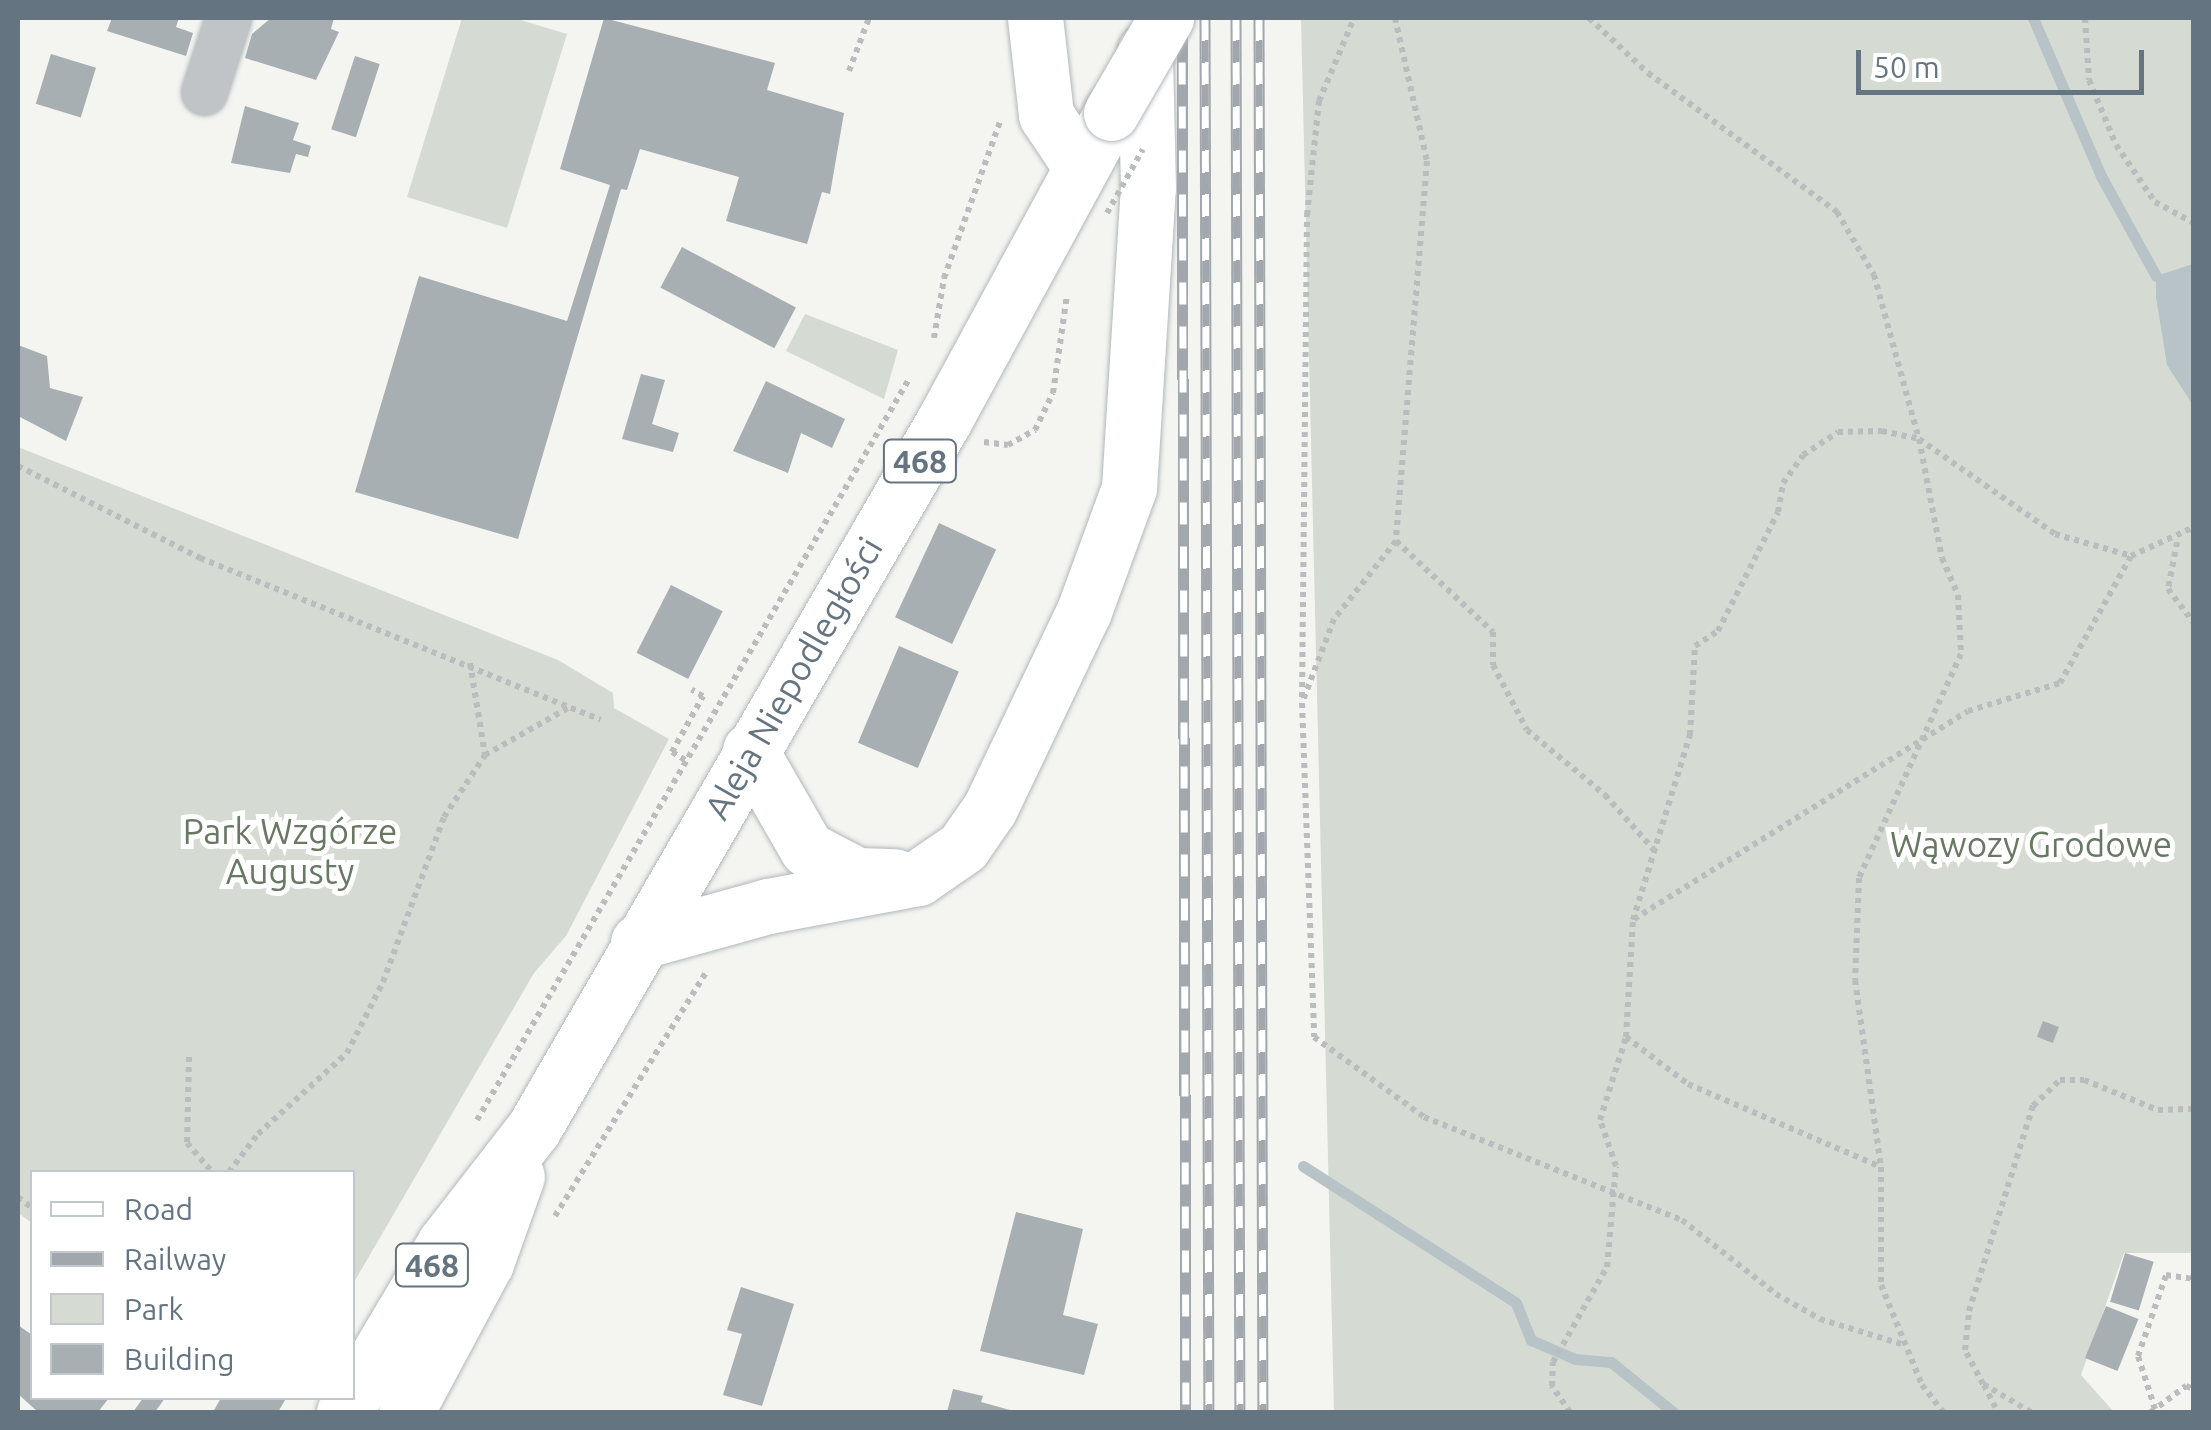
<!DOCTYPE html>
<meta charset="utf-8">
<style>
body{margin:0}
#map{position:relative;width:2211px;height:1430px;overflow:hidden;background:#f4f5f1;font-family:Ubuntu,sans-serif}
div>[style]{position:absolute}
.green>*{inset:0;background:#d5dbd2}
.water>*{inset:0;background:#b7c3c7}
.stream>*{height:11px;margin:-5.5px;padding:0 5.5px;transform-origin:5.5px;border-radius:5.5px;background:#b7c3c7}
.building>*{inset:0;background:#a7afb3;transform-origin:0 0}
.path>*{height:6px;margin-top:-3px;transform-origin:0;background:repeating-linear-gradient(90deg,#babcbe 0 5px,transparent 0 10px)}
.roads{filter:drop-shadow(0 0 2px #b2b7bb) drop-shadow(0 0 2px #b2b7bb)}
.street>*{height:45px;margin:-22.5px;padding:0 22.5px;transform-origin:22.5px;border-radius:22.5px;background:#c0c4c7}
.secondary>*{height:55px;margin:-27.5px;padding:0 27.5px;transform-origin:27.5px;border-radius:27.5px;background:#fff}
.primary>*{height:55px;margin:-27.5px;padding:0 27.5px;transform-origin:27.5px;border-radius:27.5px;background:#fff}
.rail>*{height:11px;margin-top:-5.5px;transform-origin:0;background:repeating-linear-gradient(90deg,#fff 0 22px,#a1a7ac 0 44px);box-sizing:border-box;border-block:2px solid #a1a7ac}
.path-bridge>*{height:6px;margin-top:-3px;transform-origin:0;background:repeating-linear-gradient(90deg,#babcbe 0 5px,transparent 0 10px)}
.bridges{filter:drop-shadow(0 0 2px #b3b7bb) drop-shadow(0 0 2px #b3b7bb)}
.primary-bridge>*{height:55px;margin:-27.5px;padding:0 27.5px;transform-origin:27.5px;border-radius:27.5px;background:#fff}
span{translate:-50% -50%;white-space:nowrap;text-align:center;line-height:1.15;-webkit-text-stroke:10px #fff;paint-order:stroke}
.shield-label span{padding:2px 8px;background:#fff;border:2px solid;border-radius:8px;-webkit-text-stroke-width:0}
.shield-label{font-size:32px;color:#647481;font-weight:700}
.street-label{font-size:35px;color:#647481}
.park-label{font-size:35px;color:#677863}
.frame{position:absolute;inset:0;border:20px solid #647481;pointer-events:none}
.legend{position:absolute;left:30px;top:1170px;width:325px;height:230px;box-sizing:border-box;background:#fff;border:2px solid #c1c7cd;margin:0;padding:12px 18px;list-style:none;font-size:30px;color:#647481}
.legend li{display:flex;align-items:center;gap:20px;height:50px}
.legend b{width:50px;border:2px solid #c1c7cd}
.scale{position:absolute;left:1856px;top:50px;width:288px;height:45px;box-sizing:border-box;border:5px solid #647481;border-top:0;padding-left:12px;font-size:30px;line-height:35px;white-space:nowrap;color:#647481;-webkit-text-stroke:8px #fff;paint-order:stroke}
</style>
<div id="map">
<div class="green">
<div style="clip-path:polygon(462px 18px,514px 18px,567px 34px,507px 228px,407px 197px)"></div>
<div style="clip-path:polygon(1301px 18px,2193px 18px,2193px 1253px,2124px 1253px,2081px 1375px,2114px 1412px,1334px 1412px)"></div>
<div style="clip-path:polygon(805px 314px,898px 350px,884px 399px,786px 351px)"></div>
<div style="clip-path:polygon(18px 447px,558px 660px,613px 693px,614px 708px,669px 739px,566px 936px,534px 973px,353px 1284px,352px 1172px,32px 1172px,32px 1223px,18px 1213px)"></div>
</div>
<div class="water">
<div style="clip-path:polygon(2193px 264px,2194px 264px,2193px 405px,2167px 365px,2156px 297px,2156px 276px)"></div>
</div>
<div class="stream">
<div style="left:2033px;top:18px;width:172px;rotate:66.7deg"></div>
<div style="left:2101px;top:176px;width:114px;rotate:61.2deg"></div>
<div style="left:1303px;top:1166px;width:253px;rotate:32.7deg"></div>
<div style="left:1516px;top:1303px;width:40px;rotate:68deg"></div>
<div style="left:1531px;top:1340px;width:48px;rotate:23.4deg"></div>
<div style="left:1575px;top:1359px;width:36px;rotate:5deg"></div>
<div style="left:1611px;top:1362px;width:80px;rotate:38.9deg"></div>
</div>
<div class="building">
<div style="clip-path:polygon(112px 18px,179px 18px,176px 27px,193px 33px,186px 56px,107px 31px)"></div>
<div style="clip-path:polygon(271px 18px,334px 18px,331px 29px,339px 32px,316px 80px,245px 58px,252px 34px)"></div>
<div style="clip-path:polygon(604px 18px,775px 63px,767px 90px,844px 113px,830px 194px,822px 192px,807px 244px,726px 221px,739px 177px,640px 149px,627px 190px,621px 189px,518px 539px,355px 492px,419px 276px,567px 321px,610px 185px,560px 169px)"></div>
<div style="left:51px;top:54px;width:47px;height:52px;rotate:17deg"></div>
<div style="left:355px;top:56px;width:26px;height:77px;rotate:18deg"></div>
<div style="clip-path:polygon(245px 106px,299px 123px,293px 140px,311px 146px,308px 157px,296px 154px,290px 173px,231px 163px)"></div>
<div style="left:682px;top:247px;width:129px;height:46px;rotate:28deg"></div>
<div style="clip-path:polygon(18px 345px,47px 356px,50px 388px,83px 397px,66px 441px,18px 416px)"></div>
<div style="clip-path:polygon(641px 374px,665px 380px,652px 424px,679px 433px,673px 452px,622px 439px)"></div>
<div style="clip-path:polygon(766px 381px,845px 419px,832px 448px,801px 433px,788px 473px,733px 451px)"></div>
<div style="left:939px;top:523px;width:63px;height:104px;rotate:25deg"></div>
<div style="left:671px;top:585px;width:58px;height:76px;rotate:27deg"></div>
<div style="left:899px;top:646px;width:65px;height:105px;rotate:23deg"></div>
<div style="left:2043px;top:1021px;width:17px;height:17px;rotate:21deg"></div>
<div style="clip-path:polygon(1016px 1212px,1083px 1229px,1063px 1315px,1098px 1324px,1084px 1375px,980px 1351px)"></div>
<div style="left:2125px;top:1253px;width:30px;height:51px;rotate:17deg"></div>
<div style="clip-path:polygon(741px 1287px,794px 1304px,762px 1406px,723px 1395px,742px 1334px,727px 1330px)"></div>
<div style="left:2106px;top:1306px;width:35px;height:56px;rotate:22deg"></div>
<div style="clip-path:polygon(18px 1325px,32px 1335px,32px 1398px,109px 1398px,98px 1412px,38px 1412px,18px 1394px)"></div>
<div style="clip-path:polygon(953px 1389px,983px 1396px,981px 1402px,1017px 1412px,947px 1412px)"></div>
<div style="clip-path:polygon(143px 1398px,165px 1398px,155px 1412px,133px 1412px)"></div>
<div style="clip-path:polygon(221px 1398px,280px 1398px,285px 1400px,278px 1412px,213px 1412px)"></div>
</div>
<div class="path">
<div style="left:1395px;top:18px;width:147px;rotate:77.4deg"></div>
<div style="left:1427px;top:161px;width:381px;rotate:94.7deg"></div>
<div style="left:1396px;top:541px;width:100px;rotate:128.5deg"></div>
<div style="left:1334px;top:619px;width:90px;rotate:110.9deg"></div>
<div style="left:1302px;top:703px;width:334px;rotate:87.9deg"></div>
<div style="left:1314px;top:1037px;width:136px;rotate:36deg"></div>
<div style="left:1424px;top:1117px;width:278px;rotate:21.8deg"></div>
<div style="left:1682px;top:1220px;width:120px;rotate:38.2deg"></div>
<div style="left:1776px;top:1294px;width:51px;rotate:29.6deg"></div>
<div style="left:1820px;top:1319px;width:89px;rotate:17deg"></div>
<div style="left:1589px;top:18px;width:81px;rotate:43deg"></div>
<div style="left:1648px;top:73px;width:235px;rotate:36.3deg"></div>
<div style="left:1837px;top:212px;width:73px;rotate:59.6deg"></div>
<div style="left:1874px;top:275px;width:170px;rotate:74.7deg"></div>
<div style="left:1919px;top:439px;width:166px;rotate:34.9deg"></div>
<div style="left:2055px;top:534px;width:79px;rotate:16.1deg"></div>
<div style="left:2131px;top:556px;width:69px;rotate:-24.7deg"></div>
<div style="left:2085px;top:18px;width:62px;rotate:86.3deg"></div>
<div style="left:2089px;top:80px;width:70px;rotate:67.4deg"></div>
<div style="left:2116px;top:145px;width:69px;rotate:55.6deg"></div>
<div style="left:2155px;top:202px;width:44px;rotate:28.3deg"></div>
<div style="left:849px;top:71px;width:57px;rotate:-69.3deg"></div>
<div style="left:934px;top:338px;width:61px;rotate:-80.5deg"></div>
<div style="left:944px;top:278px;width:166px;rotate:-70.3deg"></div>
<div style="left:984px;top:442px;width:24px;rotate:7deg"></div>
<div style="left:1008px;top:445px;width:31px;rotate:-29deg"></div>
<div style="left:1035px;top:430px;width:41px;rotate:-64.1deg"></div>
<div style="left:1053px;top:393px;width:99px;rotate:-81.9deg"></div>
<div style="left:18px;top:466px;width:204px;rotate:26.8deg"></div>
<div style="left:200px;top:558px;width:432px;rotate:22deg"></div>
<div style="left:1396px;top:541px;width:133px;rotate:43.2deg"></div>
<div style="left:1493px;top:632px;width:33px;rotate:90deg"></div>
<div style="left:1493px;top:665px;width:73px;rotate:62.4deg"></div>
<div style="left:1527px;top:730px;width:102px;rotate:39.8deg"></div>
<div style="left:1605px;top:795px;width:75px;rotate:48.2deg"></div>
<div style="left:2177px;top:542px;width:48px;rotate:100.8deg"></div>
<div style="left:2168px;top:589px;width:43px;rotate:52.6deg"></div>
<div style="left:470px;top:663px;width:93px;rotate:80.7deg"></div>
<div style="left:1302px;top:697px;width:482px;rotate:-89.4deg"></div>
<div style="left:1307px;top:215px;width:115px;rotate:-84deg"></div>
<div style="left:1319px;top:101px;width:90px;rotate:-67.1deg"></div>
<div style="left:685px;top:760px;width:15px;rotate:-148deg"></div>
<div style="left:672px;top:752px;width:64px;rotate:-61deg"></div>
<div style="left:703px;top:696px;width:13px;rotate:-151deg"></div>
<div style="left:1634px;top:919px;width:393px;rotate:-31.9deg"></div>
<div style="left:1968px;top:711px;width:96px;rotate:-16.9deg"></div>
<div style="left:2060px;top:683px;width:145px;rotate:-60.8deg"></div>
<div style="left:1626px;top:1037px;width:78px;rotate:37.2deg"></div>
<div style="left:1688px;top:1084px;width:210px;rotate:23.3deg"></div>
<div style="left:189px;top:1057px;width:86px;rotate:91.3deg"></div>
<div style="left:187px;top:1143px;width:38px;rotate:49deg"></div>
<div style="left:477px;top:1120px;width:858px;rotate:-59.76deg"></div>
<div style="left:229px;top:1172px;width:48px;rotate:-52.7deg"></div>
<div style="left:258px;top:1134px;width:120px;rotate:-42.3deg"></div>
<div style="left:347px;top:1053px;width:80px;rotate:-63.1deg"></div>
<div style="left:383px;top:982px;width:176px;rotate:-69.7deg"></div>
<div style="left:444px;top:817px;width:74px;rotate:-56.5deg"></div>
<div style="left:485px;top:755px;width:95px;rotate:-29.5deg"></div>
<div style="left:18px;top:1197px;width:18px;rotate:38deg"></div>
<div style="left:555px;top:1216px;width:287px;rotate:-58.2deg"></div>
<div style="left:1984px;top:1385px;width:30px;rotate:63deg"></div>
<div style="left:2155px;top:1409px;width:56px;rotate:-107.8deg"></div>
<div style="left:2138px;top:1356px;width:86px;rotate:-70.9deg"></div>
<div style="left:2166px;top:1275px;width:28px;rotate:8deg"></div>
<div style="left:1570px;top:1412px;width:32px;rotate:-125deg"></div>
<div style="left:1552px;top:1386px;width:24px;rotate:-88deg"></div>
<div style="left:1553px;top:1362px;width:109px;rotate:-60.4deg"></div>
<div style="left:1607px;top:1267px;width:101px;rotate:-84.9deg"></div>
<div style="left:1616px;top:1166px;width:49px;rotate:-109.2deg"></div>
<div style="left:1600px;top:1120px;width:87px;rotate:-72.6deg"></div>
<div style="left:1626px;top:1037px;width:117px;rotate:-86.6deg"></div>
<div style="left:1633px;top:920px;width:194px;rotate:-72.9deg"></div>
<div style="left:1690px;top:735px;width:89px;rotate:-86.8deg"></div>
<div style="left:1695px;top:646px;width:27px;rotate:-33deg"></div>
<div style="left:1718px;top:631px;width:133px;rotate:-63.2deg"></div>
<div style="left:1778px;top:512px;width:29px;rotate:-80deg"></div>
<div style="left:1783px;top:483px;width:34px;rotate:-54deg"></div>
<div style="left:1803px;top:455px;width:42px;rotate:-33.3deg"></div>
<div style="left:1838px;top:432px;width:44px;rotate:-1.3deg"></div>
<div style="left:1882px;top:431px;width:38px;rotate:12deg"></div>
<div style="left:1919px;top:439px;width:121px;rotate:79.1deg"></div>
<div style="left:1942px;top:558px;width:40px;rotate:66.6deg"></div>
<div style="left:1958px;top:595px;width:59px;rotate:87.1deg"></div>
<div style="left:1961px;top:654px;width:246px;rotate:114.5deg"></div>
<div style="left:1859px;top:878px;width:102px;rotate:92.2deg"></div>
<div style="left:1855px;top:980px;width:189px;rotate:82.1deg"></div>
<div style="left:1881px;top:1167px;width:118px;rotate:90deg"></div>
<div style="left:1881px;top:1285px;width:108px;rotate:67.7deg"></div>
<div style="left:1922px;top:1385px;width:34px;rotate:52deg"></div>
<div style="left:2031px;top:1412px;width:56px;rotate:-149.7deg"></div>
<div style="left:1983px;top:1384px;width:38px;rotate:-118deg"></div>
<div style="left:1965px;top:1350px;width:39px;rotate:-84deg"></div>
<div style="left:1969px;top:1311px;width:215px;rotate:-72.7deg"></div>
<div style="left:2033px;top:1106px;width:37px;rotate:-44deg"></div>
<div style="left:2060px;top:1080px;width:24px"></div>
<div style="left:2084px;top:1080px;width:80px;rotate:22.1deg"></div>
<div style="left:2158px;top:1110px;width:36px;rotate:-2deg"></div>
<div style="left:2151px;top:1412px;width:44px;rotate:-36.6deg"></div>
<div style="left:2186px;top:1386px;width:9px;rotate:21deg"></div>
</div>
<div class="roads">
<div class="street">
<div style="left:204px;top:92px;width:78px;rotate:-72deg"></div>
</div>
<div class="secondary">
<div style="left:1035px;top:18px;width:98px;rotate:83.5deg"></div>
<div style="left:1046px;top:115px;width:61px;rotate:56.3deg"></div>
</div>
<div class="primary">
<div style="left:750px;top:750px;width:114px;rotate:60.1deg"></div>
<div style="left:807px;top:849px;width:56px;rotate:27.5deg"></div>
<div style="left:857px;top:875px;width:38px;rotate:2deg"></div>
<div style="left:638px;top:942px;width:135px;rotate:-15.5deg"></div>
<div style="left:768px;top:906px;width:153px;rotate:-10.6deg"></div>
<div style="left:918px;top:878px;width:55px;rotate:-34.6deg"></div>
<div style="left:963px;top:847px;width:47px;rotate:-55.3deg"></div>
<div style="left:990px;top:808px;width:218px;rotate:-64.5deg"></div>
<div style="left:1084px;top:611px;width:131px;rotate:-69.9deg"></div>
<div style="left:1129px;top:488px;width:301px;rotate:-86.4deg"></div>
<div style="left:1148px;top:188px;width:137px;rotate:-91.3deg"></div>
<div style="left:344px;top:1412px;width:196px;rotate:-59.2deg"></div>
<div style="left:444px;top:1244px;width:147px;rotate:-52.2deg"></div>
<div style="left:534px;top:1128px;width:820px;rotate:-59.9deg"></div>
<div style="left:945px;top:419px;width:348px;rotate:-61.5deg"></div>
<div style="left:406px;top:1412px;width:169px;rotate:-61.8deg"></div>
<div style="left:486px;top:1263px;width:92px;rotate:-70.4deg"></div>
</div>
</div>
<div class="rail">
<div style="left:1182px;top:18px;width:1394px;rotate:89.84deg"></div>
<div style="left:1205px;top:18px;width:1394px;rotate:89.84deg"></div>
<div style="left:1236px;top:18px;width:1394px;rotate:89.84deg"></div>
<div style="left:1259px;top:18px;width:1394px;rotate:89.84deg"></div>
</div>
<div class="path-bridge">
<div style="left:1107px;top:213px;width:73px;rotate:-60.6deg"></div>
</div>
<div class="bridges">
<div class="primary-bridge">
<div style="left:1111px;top:113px;width:110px;rotate:-59.9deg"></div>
</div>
</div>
<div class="shield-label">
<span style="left:920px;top:461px">468</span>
<span style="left:432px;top:1265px">468</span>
</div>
<div class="street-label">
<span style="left:793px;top:678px;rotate:-60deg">Aleja Niepodległości</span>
</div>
<div class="park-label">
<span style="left:290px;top:851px">Park Wzgórze<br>Augusty</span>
<span style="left:2031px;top:844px">Wąwozy Grodowe</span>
</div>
<div class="frame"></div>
<ul class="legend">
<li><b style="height:12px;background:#fff"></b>Road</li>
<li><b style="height:12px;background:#a1a7ac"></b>Railway</li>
<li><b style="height:28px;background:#d5dbd2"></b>Park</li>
<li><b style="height:28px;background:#a7afb3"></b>Building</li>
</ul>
<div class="scale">50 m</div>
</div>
